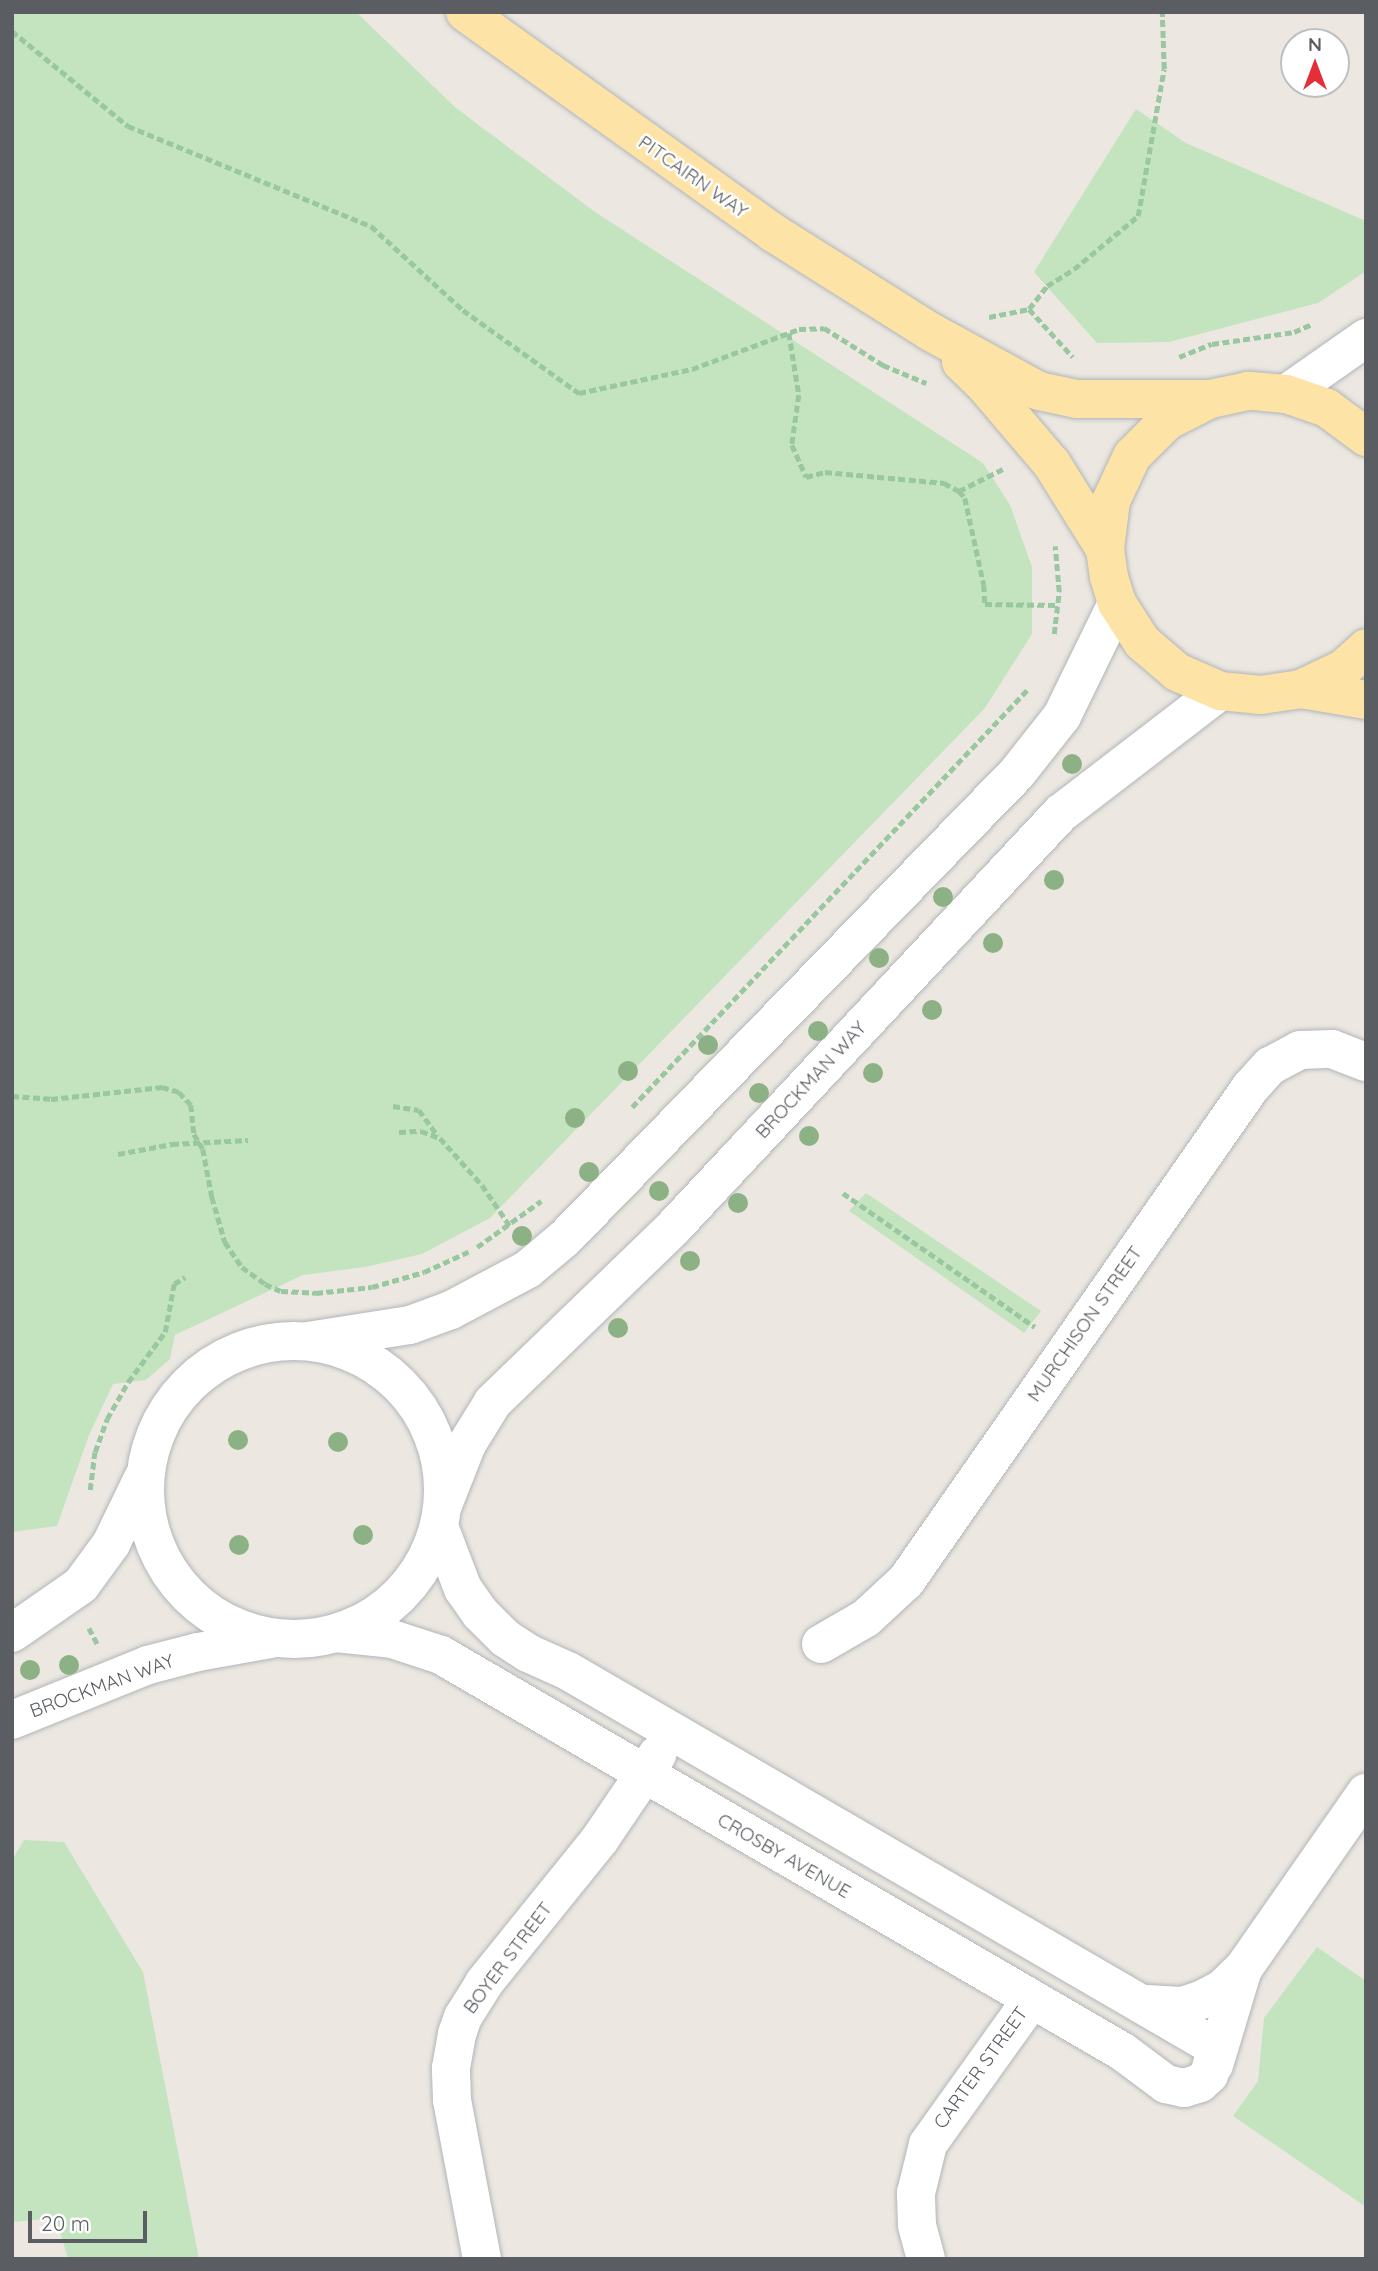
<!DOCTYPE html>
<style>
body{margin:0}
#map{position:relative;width:1378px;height:2271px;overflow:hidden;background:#ece8e1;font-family:Quicksand,sans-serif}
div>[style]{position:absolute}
.green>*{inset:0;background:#c3e4be}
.path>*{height:4.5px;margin-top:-2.25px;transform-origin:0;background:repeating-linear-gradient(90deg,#98c7a0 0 7px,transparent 0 10.5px)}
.roads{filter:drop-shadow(0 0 2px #b2b5b9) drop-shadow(0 0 2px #b2b5b9)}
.minor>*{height:38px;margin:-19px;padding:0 19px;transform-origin:19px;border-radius:19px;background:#fff}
.minor>.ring{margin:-19px;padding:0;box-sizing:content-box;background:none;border:38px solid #fff;border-radius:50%}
.major>*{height:38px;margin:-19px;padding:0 19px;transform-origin:19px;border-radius:19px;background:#fde3a5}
.trees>*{width:20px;height:20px;margin:-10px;border-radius:50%;background:#8cb184}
span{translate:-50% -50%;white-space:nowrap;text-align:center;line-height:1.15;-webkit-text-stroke:5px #fff;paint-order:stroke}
.street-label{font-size:19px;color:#5a5e62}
.frame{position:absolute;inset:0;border:14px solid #5a5e62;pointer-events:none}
.north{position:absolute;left:1280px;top:28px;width:70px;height:70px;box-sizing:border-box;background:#fff;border:2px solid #bdbfc0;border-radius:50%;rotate:0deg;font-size:19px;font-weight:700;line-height:28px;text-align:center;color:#5a5e62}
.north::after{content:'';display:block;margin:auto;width:24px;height:32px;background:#e42f38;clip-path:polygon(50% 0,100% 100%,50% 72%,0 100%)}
.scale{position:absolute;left:28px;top:2211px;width:119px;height:32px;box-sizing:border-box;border:4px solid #5a5e62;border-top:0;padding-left:9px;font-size:21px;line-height:24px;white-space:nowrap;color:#5a5e62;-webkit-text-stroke:5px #fff;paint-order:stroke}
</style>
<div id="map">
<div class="green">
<div style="clip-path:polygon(12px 12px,356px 12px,456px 108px,595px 212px,983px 463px,1010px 505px,1032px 567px,1032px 634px,985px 708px,490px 1218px,422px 1254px,365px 1267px,303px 1275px,175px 1335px,170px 1359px,146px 1380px,113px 1384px,89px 1435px,57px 1526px,12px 1532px)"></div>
<div style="clip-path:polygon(1136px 109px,1186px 143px,1366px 221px,1366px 271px,1318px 303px,1169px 342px,1097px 343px,1034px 272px)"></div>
<div style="clip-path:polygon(866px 1193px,1041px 1311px,1024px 1333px,849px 1211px)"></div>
<div style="clip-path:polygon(24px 1840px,64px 1842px,143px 1972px,199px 2259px,68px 2259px,56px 2218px,12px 2222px,12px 1860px)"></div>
<div style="clip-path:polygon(1317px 1947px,1366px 1981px,1366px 2207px,1233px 2116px,1258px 2081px,1264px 2018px)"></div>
</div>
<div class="path">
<div style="left:12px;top:31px;width:150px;rotate:39.3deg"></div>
<div style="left:128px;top:126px;width:263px;rotate:22.4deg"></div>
<div style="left:371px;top:226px;width:125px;rotate:42.4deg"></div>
<div style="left:463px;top:310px;width:143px;rotate:35.6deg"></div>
<div style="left:579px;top:393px;width:116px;rotate:-12deg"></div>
<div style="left:692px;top:369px;width:114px;rotate:-20.5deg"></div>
<div style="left:799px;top:329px;width:25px;rotate:-2deg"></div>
<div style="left:824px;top:328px;width:70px;rotate:32.1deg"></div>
<div style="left:883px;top:365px;width:47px;rotate:22.7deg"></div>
<div style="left:1029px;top:309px;width:65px;rotate:47.5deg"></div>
<div style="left:989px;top:317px;width:41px;rotate:-11.3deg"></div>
<div style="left:1029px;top:309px;width:29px;rotate:-52deg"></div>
<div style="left:1047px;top:286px;width:32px;rotate:-32deg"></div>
<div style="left:1074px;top:269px;width:83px;rotate:-39.6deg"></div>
<div style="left:1138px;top:216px;width:149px;rotate:-80deg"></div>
<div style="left:1164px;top:69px;width:57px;rotate:-92deg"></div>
<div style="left:789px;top:333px;width:63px;rotate:80.8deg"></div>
<div style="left:799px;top:395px;width:50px;rotate:98deg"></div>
<div style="left:792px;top:445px;width:35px;rotate:66deg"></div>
<div style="left:806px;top:477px;width:20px;rotate:-15deg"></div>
<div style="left:825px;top:472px;width:120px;rotate:5.3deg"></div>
<div style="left:944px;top:483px;width:17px;rotate:28deg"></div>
<div style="left:959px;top:491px;width:49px;rotate:-26.6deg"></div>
<div style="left:1179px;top:357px;width:35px;rotate:-22deg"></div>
<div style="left:1212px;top:344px;width:83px;rotate:-8.3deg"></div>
<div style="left:1294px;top:332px;width:20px;rotate:-24deg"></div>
<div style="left:959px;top:491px;width:9px;rotate:49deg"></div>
<div style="left:965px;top:498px;width:89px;rotate:77.7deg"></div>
<div style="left:984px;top:585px;width:19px;rotate:87deg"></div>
<div style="left:985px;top:604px;width:73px;rotate:0.8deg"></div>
<div style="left:1054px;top:634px;width:42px;rotate:-83.2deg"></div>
<div style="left:1059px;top:592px;width:46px;rotate:-95deg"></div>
<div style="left:12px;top:1096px;width:39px;rotate:4deg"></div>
<div style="left:51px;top:1099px;width:112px;rotate:-6.2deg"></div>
<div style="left:162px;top:1087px;width:18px;rotate:16deg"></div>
<div style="left:179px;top:1092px;width:18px;rotate:47deg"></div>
<div style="left:191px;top:1105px;width:29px;rotate:84deg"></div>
<div style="left:194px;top:1134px;width:17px;rotate:59deg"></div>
<div style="left:203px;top:1149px;width:49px;rotate:79.4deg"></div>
<div style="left:212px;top:1197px;width:47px;rotate:73.9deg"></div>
<div style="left:225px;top:1242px;width:30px;rotate:56deg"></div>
<div style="left:242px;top:1267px;width:29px;rotate:36deg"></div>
<div style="left:265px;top:1284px;width:17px;rotate:24deg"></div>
<div style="left:281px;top:1291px;width:35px;rotate:3deg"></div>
<div style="left:316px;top:1293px;width:56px;rotate:-6.1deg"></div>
<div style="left:372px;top:1287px;width:54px;rotate:-16.1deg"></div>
<div style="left:424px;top:1272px;width:51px;rotate:-24.5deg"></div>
<div style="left:393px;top:1106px;width:26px;rotate:9deg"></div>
<div style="left:419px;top:1110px;width:32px;rotate:54deg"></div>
<div style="left:632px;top:1107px;width:576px;rotate:-46.55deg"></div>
<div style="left:399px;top:1132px;width:22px;rotate:-3deg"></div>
<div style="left:421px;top:1131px;width:20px;rotate:20deg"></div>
<div style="left:440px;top:1138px;width:63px;rotate:48.2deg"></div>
<div style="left:482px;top:1185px;width:50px;rotate:55.7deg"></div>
<div style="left:118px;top:1154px;width:55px;rotate:-10.5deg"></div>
<div style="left:172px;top:1144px;width:76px;rotate:-3deg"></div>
<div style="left:843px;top:1193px;width:234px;rotate:34.9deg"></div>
<div style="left:477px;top:1247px;width:79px;rotate:-35.7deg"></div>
<div style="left:90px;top:1490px;width:38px;rotate:-83deg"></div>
<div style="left:95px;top:1452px;width:35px;rotate:-70deg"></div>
<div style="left:107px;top:1419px;width:43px;rotate:-60.4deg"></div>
<div style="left:128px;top:1382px;width:62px;rotate:-53.5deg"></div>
<div style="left:165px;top:1332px;width:49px;rotate:-79.4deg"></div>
<div style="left:174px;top:1284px;width:13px;rotate:-32deg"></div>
<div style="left:89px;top:1628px;width:19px;rotate:62deg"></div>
</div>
<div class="roads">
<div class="minor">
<div style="left:1286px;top:394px;width:98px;rotate:-35deg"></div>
<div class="ring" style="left:145px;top:1341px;width:260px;height:260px"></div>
<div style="left:308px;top:1341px;width:103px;rotate:-8.9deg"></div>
<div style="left:410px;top:1325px;width:44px;rotate:-20.1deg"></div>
<div style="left:451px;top:1310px;width:87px;rotate:-28deg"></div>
<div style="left:528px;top:1269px;width:48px;rotate:-40deg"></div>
<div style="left:565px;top:1238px;width:648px;rotate:-45.81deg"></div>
<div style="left:1017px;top:773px;width:73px;rotate:-51.7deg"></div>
<div style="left:1062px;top:716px;width:126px;rotate:-64deg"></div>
<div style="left:443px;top:1505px;width:66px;rotate:-68.5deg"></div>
<div style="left:467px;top:1444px;width:49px;rotate:-58.2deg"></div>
<div style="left:493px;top:1402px;width:250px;rotate:-44deg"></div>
<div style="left:673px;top:1228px;width:568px;rotate:-46.93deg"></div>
<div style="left:1061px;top:813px;width:200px;rotate:-37.5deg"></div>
<div style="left:12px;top:1633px;width:84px;rotate:-34.8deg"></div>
<div style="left:81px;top:1585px;width:51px;rotate:-53.8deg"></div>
<div style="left:111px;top:1544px;width:73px;rotate:-64.1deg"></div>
<div style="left:336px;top:1633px;width:56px;rotate:6.1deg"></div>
<div style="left:392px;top:1639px;width:52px;rotate:18.1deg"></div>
<div style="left:441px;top:1655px;width:789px;rotate:30.2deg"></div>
<div style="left:1123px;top:2052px;width:54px;rotate:36.7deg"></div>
<div style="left:1166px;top:2084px;width:18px;rotate:13deg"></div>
<div style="left:1184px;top:2088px;width:17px;rotate:-17deg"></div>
<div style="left:1200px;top:2083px;width:12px;rotate:-42deg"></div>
<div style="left:1209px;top:2075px;width:23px;rotate:-75deg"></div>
<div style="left:1215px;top:2053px;width:10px;rotate:-119deg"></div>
<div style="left:1210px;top:2044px;width:742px;rotate:-149.84deg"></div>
<div style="left:568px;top:1671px;width:44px;rotate:-155.8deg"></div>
<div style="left:528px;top:1653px;width:27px;rotate:-147deg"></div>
<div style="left:505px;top:1638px;width:35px;rotate:-135deg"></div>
<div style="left:480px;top:1613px;width:29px;rotate:-125deg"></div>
<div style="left:463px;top:1589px;width:67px;rotate:-110.9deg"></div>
<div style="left:821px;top:1644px;width:52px;rotate:-30deg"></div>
<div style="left:866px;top:1618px;width:54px;rotate:-42.8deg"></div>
<div style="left:906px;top:1581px;width:601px;rotate:-55.09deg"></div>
<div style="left:1250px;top:1088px;width:30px;rotate:-48deg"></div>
<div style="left:1270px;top:1066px;width:34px;rotate:-28deg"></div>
<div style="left:1300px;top:1050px;width:32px;rotate:-2deg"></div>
<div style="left:1332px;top:1049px;width:36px;rotate:21deg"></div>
<div style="left:12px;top:1720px;width:147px;rotate:-22deg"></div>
<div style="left:148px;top:1665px;width:52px;rotate:-14.6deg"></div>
<div style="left:198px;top:1652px;width:73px;rotate:-10.2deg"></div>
<div style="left:1146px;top:2004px;width:36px;rotate:3deg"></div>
<div style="left:1182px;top:2006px;width:20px;rotate:-18deg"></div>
<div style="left:1201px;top:2000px;width:24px;rotate:-28deg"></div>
<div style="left:1222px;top:1989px;width:29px;rotate:-44deg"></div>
<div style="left:1214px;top:2065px;width:100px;rotate:-73.2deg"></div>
<div style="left:1243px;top:1969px;width:215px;rotate:-55.1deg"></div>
<div style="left:482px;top:2259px;width:162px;rotate:-100.7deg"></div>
<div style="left:452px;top:2100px;width:32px;rotate:-92deg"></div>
<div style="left:451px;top:2068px;width:35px;rotate:-80deg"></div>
<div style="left:457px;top:2034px;width:18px;rotate:-71deg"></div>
<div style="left:463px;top:2017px;width:40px;rotate:-58deg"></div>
<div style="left:484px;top:1983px;width:185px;rotate:-51.1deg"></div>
<div style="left:600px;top:1839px;width:102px;rotate:-55.8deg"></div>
<div style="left:926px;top:2259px;width:35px;rotate:-105deg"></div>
<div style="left:917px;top:2225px;width:32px;rotate:-92deg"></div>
<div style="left:916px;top:2193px;width:50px;rotate:-76.2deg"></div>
<div style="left:928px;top:2144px;width:177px;rotate:-54.4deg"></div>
</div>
<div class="major">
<div style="left:465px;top:12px;width:378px;rotate:35.6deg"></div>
<div style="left:772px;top:232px;width:186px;rotate:32.2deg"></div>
<div style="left:929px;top:331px;width:125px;rotate:28.6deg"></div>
<div style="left:1039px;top:391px;width:39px;rotate:12deg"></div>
<div style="left:1077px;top:399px;width:133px"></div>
<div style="left:961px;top:362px;width:30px;rotate:44deg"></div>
<div style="left:983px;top:383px;width:106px;rotate:49.6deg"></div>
<div style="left:1052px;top:464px;width:100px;rotate:58.1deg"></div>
<div style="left:1366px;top:437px;width:49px;rotate:-143.4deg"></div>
<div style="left:1327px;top:408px;width:43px;rotate:-161.1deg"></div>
<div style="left:1286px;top:394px;width:38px;rotate:-175deg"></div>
<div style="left:1248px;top:391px;width:39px;rotate:168deg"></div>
<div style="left:1210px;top:399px;width:48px;rotate:152.9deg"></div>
<div style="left:1167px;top:421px;width:49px;rotate:135deg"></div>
<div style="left:1132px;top:456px;width:50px;rotate:115deg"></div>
<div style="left:1111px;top:501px;width:48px;rotate:97.1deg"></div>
<div style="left:1105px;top:549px;width:28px;rotate:82deg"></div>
<div style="left:1109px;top:577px;width:27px;rotate:73deg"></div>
<div style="left:1117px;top:603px;width:46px;rotate:57.3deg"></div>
<div style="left:1142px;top:642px;width:46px;rotate:40.6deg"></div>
<div style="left:1177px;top:672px;width:47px;rotate:23.8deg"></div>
<div style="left:1220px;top:691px;width:41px;rotate:5.6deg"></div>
<div style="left:1261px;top:695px;width:40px;rotate:-8.5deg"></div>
<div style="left:1301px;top:689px;width:47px;rotate:-25.5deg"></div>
<div style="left:1343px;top:669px;width:31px;rotate:-42deg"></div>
<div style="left:1301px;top:689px;width:66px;rotate:9.6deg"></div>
</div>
</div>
<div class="trees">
<div style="left:1072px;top:764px"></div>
<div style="left:1054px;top:880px"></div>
<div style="left:943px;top:897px"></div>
<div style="left:993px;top:943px"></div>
<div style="left:879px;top:958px"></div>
<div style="left:932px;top:1010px"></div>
<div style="left:818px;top:1031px"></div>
<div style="left:708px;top:1045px"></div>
<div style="left:628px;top:1071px"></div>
<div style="left:873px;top:1073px"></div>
<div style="left:759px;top:1093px"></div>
<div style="left:575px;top:1118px"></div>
<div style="left:809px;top:1136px"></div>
<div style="left:589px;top:1172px"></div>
<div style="left:659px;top:1191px"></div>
<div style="left:738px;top:1203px"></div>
<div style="left:522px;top:1236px"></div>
<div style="left:690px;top:1261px"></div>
<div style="left:618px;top:1328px"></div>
<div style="left:238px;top:1440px"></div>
<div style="left:338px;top:1442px"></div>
<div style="left:363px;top:1535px"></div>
<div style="left:239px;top:1545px"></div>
<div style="left:69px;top:1665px"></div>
<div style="left:30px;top:1670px"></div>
</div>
<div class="street-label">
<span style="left:693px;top:177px;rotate:35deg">PITCAIRN WAY</span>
<span style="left:811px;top:1080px;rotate:-47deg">BROCKMAN WAY</span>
<span style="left:1085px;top:1324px;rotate:-55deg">MURCHISON STREET</span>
<span style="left:102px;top:1686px;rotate:-20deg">BROCKMAN WAY</span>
<span style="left:784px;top:1856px;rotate:30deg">CROSBY AVENUE</span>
<span style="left:508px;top:1958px;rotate:-53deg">BOYER STREET</span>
<span style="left:981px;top:2068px;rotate:-54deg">CARTER STREET</span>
</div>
<div class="frame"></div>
<div class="north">N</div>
<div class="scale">20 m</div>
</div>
